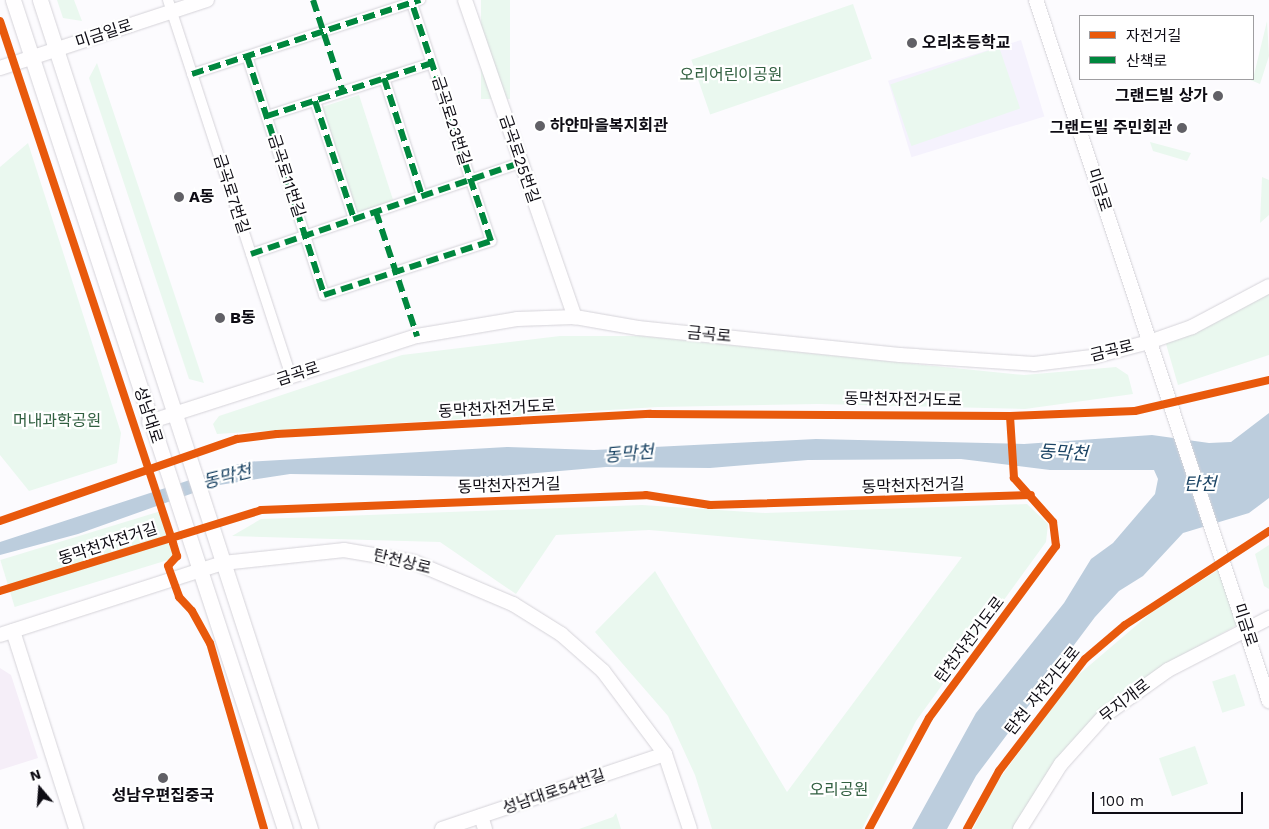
<!DOCTYPE html>
<meta charset="utf-8">
<style>
body{margin:0}
#map{position:relative;width:1269px;height:829px;overflow:hidden;background:#fcfbfe;font-family:"Work Sans","Noto Sans KR",sans-serif}
div>[style]{position:absolute}
.industrial>*{inset:0;background:#f5eef8}
.built>*{inset:0;background:#f5f2fd;transform-origin:0 0}
.green>*{inset:0;background:#eaf8ef;transform-origin:0 0}
.water>*{inset:0;background:#bccddd}
.roads{filter:drop-shadow(0 0 1px #d5d3d9) drop-shadow(0 0 1px #d5d3d9)}
.street>*{height:10px;margin:-5px;padding:0 5px;transform-origin:5px;border-radius:5px;background:#fffeff}
.secondary>*{height:14px;margin:-7px;padding:0 7px;transform-origin:7px;border-radius:7px;background:#fffeff}
.primary>*{height:15px;margin:-7.5px;padding:0 7.5px;transform-origin:7.5px;border-radius:7.5px;background:#fffeff}
.quiet>*{height:6px;margin-top:-3px;transform-origin:0;background:repeating-linear-gradient(90deg,#00873e 0 12px,transparent 0 18px)}
.cycleway>*{height:8px;margin:-4px;padding:0 4px;transform-origin:4px;border-radius:4px;background:#e8590c}
.dots>*{width:14px;height:14px;translate:-50% -50%;box-sizing:border-box;border:2px solid #fff;border-radius:50%}
span{translate:-50% -50%;white-space:nowrap;text-align:center;line-height:1.15;-webkit-text-stroke:4.5px #fff;paint-order:stroke}
.street-label{font-size:16px;color:#0e0c14}
.poi-label{font-size:16px;color:#0e0c14;font-weight:700}
.left{translate:0 -50%;text-align:left}
.right{translate:-100% -50%;text-align:right}
.park-label{font-size:16px;color:#326041}
.water-label{font-size:18px;color:#1b4464;font-style:italic}
.legend{position:absolute;left:1079px;top:15px;width:175px;height:65px;box-sizing:border-box;background:#fff;border:1px solid #9f9ea1;margin:0;padding:6px 9px;list-style:none;font-size:15px;color:#0e0c14}
.legend li{display:flex;align-items:center;gap:10px;height:25px}
.legend b{width:25px;border:1px solid #9f9ea1}
.north{position:absolute;left:15px;top:764px;width:50px;height:50px;-webkit-text-stroke:4px #fff;paint-order:stroke;rotate:342deg;font-size:14px;font-weight:700;line-height:20px;text-align:center;color:#0e0c14}
.north::after{content:'';display:block;margin:auto;width:18px;height:22px;background:#0e0c14;clip-path:polygon(50% 0,100% 100%,50% 72%,0 100%)}
.scale{position:absolute;left:1092px;top:792px;width:151px;height:22px;box-sizing:border-box;border:2px solid #0e0c14;border-top:0;padding-left:6px;font-size:15px;line-height:18px;white-space:nowrap;color:#0e0c14;-webkit-text-stroke:4px #fff;paint-order:stroke}
</style>
<div id="map">
<div class="industrial">
<div style="clip-path:polygon(0 668px,11px 675px,38px 758px,0 770px)"></div>
</div>
<div class="built">
<div style="left:1021px;top:40px;width:80px;height:139px;rotate:73deg"></div>
</div>
<div class="green">
<div style="clip-path:polygon(57px 0,74px 0,82px 21px,63px 18px)"></div>
<div style="left:481px;top:0;width:29px;height:99px"></div>
<div style="left:853px;top:4px;width:58px;height:171px;rotate:71deg"></div>
<div style="clip-path:polygon(1267px 21px,1269px 56px,1260px 84px,1248px 79px,1253px 79px)"></div>
<div style="left:999px;top:47px;width:65px;height:115px;rotate:71deg"></div>
<div style="clip-path:polygon(97px 63px,150px 221px,204px 383px,189px 379px,89px 78px)"></div>
<div style="left:359px;top:95px;width:114px;height:41px;rotate:72deg"></div>
<div style="clip-path:polygon(1150px 142px,1191px 153px,1187px 161px,1153px 151px)"></div>
<div style="clip-path:polygon(28px 143px,121px 433px,117px 463px,29px 491px,0 455px,0 167px)"></div>
<div style="clip-path:polygon(1262px 177px,1269px 180px,1269px 215px,1260px 223px)"></div>
<div style="clip-path:polygon(1269px 283px,1269px 355px,1178px 385px,1164px 337px)"></div>
<div style="clip-path:polygon(560px 336px,640px 336px,1024px 375px,1116px 367px,1128px 375px,1133px 394px,1025px 409px,818px 404px,658px 407px,217px 434px,213px 424px,219px 416px,402px 355px)"></div>
<div style="clip-path:polygon(1027px 504px,1048px 524px,1046px 542px,916px 721px,862px 829px,712px 829px,695px 775px,668px 716px,595px 632px,655px 571px,787px 792px,962px 557px,649px 530px,556px 535px,516px 594px,440px 542px,232px 536px,261px 519px,642px 505px,765px 513px)"></div>
<div style="left:161px;top:511px;width:49px;height:168px;rotate:73deg"></div>
<div style="clip-path:polygon(1269px 545px,1269px 589px,1264px 586px,1255px 554px)"></div>
<div style="clip-path:polygon(1221px 568px,1239px 624px,1174px 660px,1103px 709px,1014px 829px,973px 829px,995px 785px,1070px 682px,1152px 612px)"></div>
<div style="left:1235px;top:674px;width:33px;height:24px;rotate:72deg"></div>
<div style="left:1195px;top:746px;width:40px;height:38px;rotate:71deg"></div>
<div style="clip-path:polygon(616px 813px,621px 829px,579px 829px,613px 817px)"></div>
</div>
<div class="water">
<div style="clip-path:polygon(1269px 413px,1269px 498px,1249px 513px,1183px 533px,1143px 576px,1119px 591px,1095px 617px,976px 776px,947px 829px,912px 829px,976px 713px,1064px 603px,1091px 559px,1113px 543px,1155px 494px,1158px 479px,1154px 470px,1050px 470px,961px 459px,808px 460px,710px 468px,606px 467px,491px 477px,290px 474px,213px 486px,78px 534px,0 555px,0 542px,245px 462px,507px 447px,594px 450px,816px 439px,1024px 444px,1152px 435px,1209px 443px,1231px 442px)"></div>
</div>
<div class="roads">
<div class="street">
<div style="left:168px;top:0;width:396px;rotate:71.9deg"></div>
<div style="left:247px;top:56px;width:251px;rotate:72.1deg"></div>
<div style="left:324px;top:295px;width:176px;rotate:-17.9deg"></div>
<div style="left:491px;top:241px;width:251px;rotate:-108.4deg"></div>
<div style="left:192px;top:74px;width:240px;rotate:-18deg"></div>
<div style="left:384px;top:78px;width:124px;rotate:72.1deg"></div>
<div style="left:315px;top:101px;width:124px;rotate:71.7deg"></div>
<div style="left:267px;top:116px;width:173px;rotate:-17.8deg"></div>
<div style="left:251px;top:254px;width:284px;rotate:-18.7deg"></div>
</div>
<div class="secondary">
<div style="left:465px;top:0;width:336px;rotate:70.9deg"></div>
<div style="left:1036px;top:0;width:739px;rotate:71.61deg"></div>
<div style="left:0;top:68px;width:218px;rotate:-18.2deg"></div>
<div style="left:149px;top:422px;width:281px;rotate:-17.8deg"></div>
<div style="left:417px;top:336px;width:101px;rotate:-9.6deg"></div>
<div style="left:517px;top:319px;width:58px;rotate:-2deg"></div>
<div style="left:575px;top:317px;width:64px;rotate:9.9deg"></div>
<div style="left:638px;top:328px;width:263px;rotate:5.9deg"></div>
<div style="left:900px;top:355px;width:134px;rotate:3.8deg"></div>
<div style="left:1034px;top:364px;width:58px;rotate:-6.9deg"></div>
<div style="left:1092px;top:357px;width:59px;rotate:-14.7deg"></div>
<div style="left:1149px;top:342px;width:46px;rotate:-19.2deg"></div>
<div style="left:1192px;top:327px;width:87px;rotate:-28deg"></div>
<div style="left:13px;top:631px;width:208px;rotate:72.3deg"></div>
<div style="left:0;top:635px;width:234px;rotate:-17.9deg"></div>
<div style="left:223px;top:563px;width:122px;rotate:-6.1deg"></div>
<div style="left:344px;top:550px;width:71px;rotate:9.7deg"></div>
<div style="left:414px;top:562px;width:108px;rotate:23deg"></div>
<div style="left:513px;top:604px;width:57px;rotate:32deg"></div>
<div style="left:561px;top:634px;width:56px;rotate:41.4deg"></div>
<div style="left:603px;top:671px;width:104px;rotate:53.2deg"></div>
<div style="left:665px;top:754px;width:79px;rotate:71.6deg"></div>
<div style="left:481px;top:816px;width:14px;rotate:73deg"></div>
<div style="left:442px;top:829px;width:235px;rotate:-18.6deg"></div>
<div style="left:1020px;top:829px;width:77px;rotate:-57.8deg"></div>
<div style="left:1061px;top:764px;width:66px;rotate:-48.1deg"></div>
<div style="left:1105px;top:715px;width:77px;rotate:-35.5deg"></div>
<div style="left:1168px;top:670px;width:114px;rotate:-27.2deg"></div>
</div>
<div class="primary">
<div style="left:13px;top:0;width:872px;rotate:71.84deg"></div>
<div style="left:40px;top:0;width:872px;rotate:71.96deg"></div>
</div>
</div>
<div class="quiet">
<div style="left:313px;top:0;width:97px;rotate:71.9deg"></div>
<div style="left:247px;top:56px;width:251px;rotate:72.1deg"></div>
<div style="left:324px;top:295px;width:176px;rotate:-17.9deg"></div>
<div style="left:491px;top:241px;width:251px;rotate:-108.4deg"></div>
<div style="left:192px;top:74px;width:240px;rotate:-18deg"></div>
<div style="left:384px;top:78px;width:124px;rotate:72.1deg"></div>
<div style="left:315px;top:101px;width:124px;rotate:71.7deg"></div>
<div style="left:267px;top:116px;width:173px;rotate:-17.8deg"></div>
<div style="left:376px;top:212px;width:131px;rotate:71.7deg"></div>
<div style="left:251px;top:254px;width:284px;rotate:-18.7deg"></div>
</div>
<div class="cycleway">
<div style="left:0;top:21px;width:550px;rotate:71.66deg"></div>
<div style="left:173px;top:543px;width:14px;rotate:73deg"></div>
<div style="left:177px;top:556px;width:13px;rotate:132deg"></div>
<div style="left:168px;top:566px;width:33px;rotate:70deg"></div>
<div style="left:179px;top:597px;width:19px;rotate:47deg"></div>
<div style="left:192px;top:611px;width:37px;rotate:61deg"></div>
<div style="left:210px;top:643px;width:194px;rotate:73.8deg"></div>
<div style="left:0;top:521px;width:251px;rotate:-19.1deg"></div>
<div style="left:237px;top:439px;width:40px;rotate:-7.1deg"></div>
<div style="left:277px;top:434px;width:374px;rotate:-3.1deg"></div>
<div style="left:650px;top:414px;width:360px;rotate:0.3deg"></div>
<div style="left:0;top:591px;width:273px;rotate:-17.2deg"></div>
<div style="left:261px;top:510px;width:385px;rotate:-2.2deg"></div>
<div style="left:646px;top:495px;width:65px;rotate:8.9deg"></div>
<div style="left:710px;top:505px;width:321px;rotate:-1.8deg"></div>
<div style="left:869px;top:829px;width:126px;rotate:-61.6deg"></div>
<div style="left:929px;top:718px;width:214px;rotate:-53.6deg"></div>
<div style="left:1056px;top:546px;width:24px;rotate:-97deg"></div>
<div style="left:1053px;top:522px;width:59px;rotate:-131.6deg"></div>
<div style="left:1014px;top:478px;width:62px;rotate:-93.7deg"></div>
<div style="left:1010px;top:416px;width:125px;rotate:-2.3deg"></div>
<div style="left:1135px;top:411px;width:138px;rotate:-13deg"></div>
<div style="left:967px;top:829px;width:66px;rotate:-61.1deg"></div>
<div style="left:999px;top:771px;width:141px;rotate:-52.5deg"></div>
<div style="left:1085px;top:659px;width:52px;rotate:-40.4deg"></div>
<div style="left:1125px;top:625px;width:172px;rotate:-33.1deg"></div>
</div>
<div class="dots">
<div style="left:912px;top:43px;background:#616066"></div>
<div style="left:1218px;top:96px;background:#616066"></div>
<div style="left:540px;top:126px;background:#616066"></div>
<div style="left:1182px;top:128px;background:#616066"></div>
<div style="left:179px;top:197px;background:#616066"></div>
<div style="left:220px;top:318px;background:#616066"></div>
<div style="left:163px;top:778px;background:#616066"></div>
</div>
<div class="street-label">
<span style="left:104px;top:34px;rotate:-18deg">미금일로</span>
<span style="left:451px;top:121px;rotate:72deg">금곡로23번길</span>
<span style="left:519px;top:159px;rotate:71deg">금곡로25번길</span>
<span style="left:286px;top:176px;rotate:72deg">금곡로11번길</span>
<span style="left:1099px;top:190px;rotate:72deg">미금로</span>
<span style="left:231px;top:194px;rotate:72deg">금곡로7번길</span>
<span style="left:709px;top:335px;rotate:5deg">금곡로</span>
<span style="left:1112px;top:351px;rotate:-14deg">금곡로</span>
<span style="left:298px;top:374px;rotate:-18deg">금곡로</span>
<span style="left:903px;top:400px;rotate:1deg">동막천자전거도로</span>
<span style="left:497px;top:409px;rotate:-3deg">동막천자전거도로</span>
<span style="left:148px;top:415px;rotate:72deg">성남대로</span>
<span style="left:509px;top:486px;rotate:-2deg">동막천자전거길</span>
<span style="left:913px;top:486px;rotate:-2deg">동막천자전거길</span>
<span style="left:108px;top:544px;rotate:-18deg">동막천자전거길</span>
<span style="left:402px;top:562px;rotate:14deg">탄천상로</span>
<span style="left:1245px;top:625px;rotate:72deg">미금로</span>
<span style="left:970px;top:640px;rotate:-53deg">탄천자전거도로</span>
<span style="left:1043px;top:691px;rotate:-51deg">탄천 자전거도로</span>
<span style="left:1125px;top:701px;rotate:-38deg">무지개로</span>
<span style="left:554px;top:792px;rotate:-19deg">성남대로54번길</span>
</div>
<div class="poi-label">
<span class="left" style="left:922px;top:43px">오리초등학교</span>
<span class="right" style="left:1208px;top:96px">그랜드빌 상가</span>
<span class="left" style="left:550px;top:126px">하얀마을복지회관</span>
<span class="right" style="left:1172px;top:128px">그랜드빌 주민회관</span>
<span class="left" style="left:189px;top:197px">A동</span>
<span class="left" style="left:230px;top:318px">B동</span>
<span style="left:163px;top:796px">성남우편집중국</span>
</div>
<div class="park-label">
<span style="left:731px;top:75px">오리어린이공원</span>
<span style="left:57px;top:421px">머내과학공원</span>
<span style="left:839px;top:790px">오리공원</span>
</div>
<div class="water-label">
<span style="left:1063px;top:453px;rotate:3deg">동막천</span>
<span style="left:629px;top:454px;rotate:-5deg">동막천</span>
<span style="left:227px;top:477px;rotate:-14deg">동막천</span>
<span style="left:1200px;top:484px">탄천</span>
</div>
<ul class="legend">
<li><b style="height:6px;background:#e8590c"></b>자전거길</li>
<li><b style="height:6px;background:#00873e"></b>산책로</li>
</ul>
<div class="north">N</div>
<div class="scale">100 m</div>
</div>
